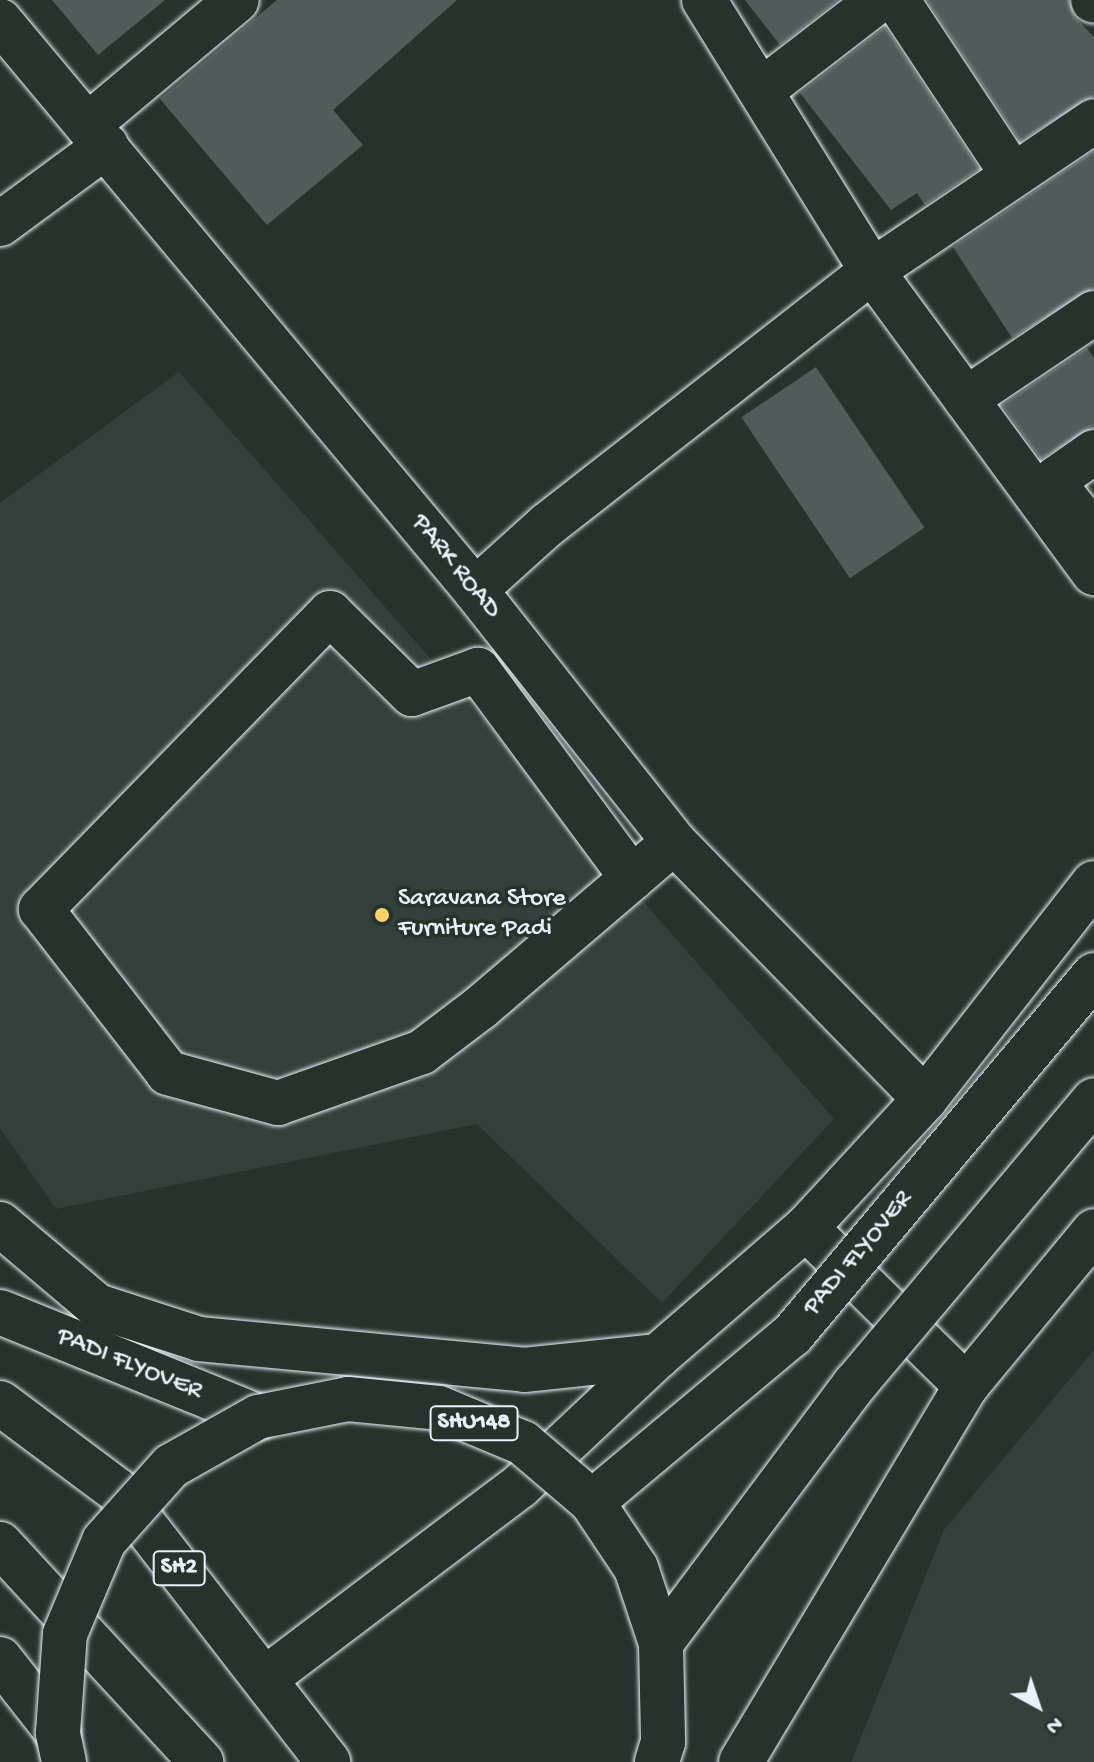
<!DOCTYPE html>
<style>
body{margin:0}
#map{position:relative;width:1094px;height:1762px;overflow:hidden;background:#26332d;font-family:"Gochi Hand",sans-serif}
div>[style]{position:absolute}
.built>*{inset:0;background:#333f3a}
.building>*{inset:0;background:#505c59;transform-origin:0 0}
.roads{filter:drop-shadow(0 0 2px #e8f1f8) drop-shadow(0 0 2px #e8f1f8)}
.minor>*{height:44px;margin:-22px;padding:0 22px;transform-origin:22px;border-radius:22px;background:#26332d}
.major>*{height:44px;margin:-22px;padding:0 22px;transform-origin:22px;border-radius:22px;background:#26332d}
.bridges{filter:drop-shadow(0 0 2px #e8f1f8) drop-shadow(0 0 2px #e8f1f8)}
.major-bridge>*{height:44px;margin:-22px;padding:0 22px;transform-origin:22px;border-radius:22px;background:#26332d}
.dots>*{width:22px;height:22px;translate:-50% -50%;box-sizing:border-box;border:4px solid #26332d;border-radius:50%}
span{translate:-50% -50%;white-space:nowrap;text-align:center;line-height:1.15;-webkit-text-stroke:7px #26332d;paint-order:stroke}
.shield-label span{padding:2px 6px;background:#26332d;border:2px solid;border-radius:6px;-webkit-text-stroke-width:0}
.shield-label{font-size:24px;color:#e8f1f8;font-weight:700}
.street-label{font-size:26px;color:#e8f1f8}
.poi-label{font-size:26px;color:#e8f1f8}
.left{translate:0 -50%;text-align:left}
.north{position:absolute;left:998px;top:1666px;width:80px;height:80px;-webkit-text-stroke:6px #26332d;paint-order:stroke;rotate:140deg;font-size:22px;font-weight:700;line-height:32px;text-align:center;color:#e8f1f8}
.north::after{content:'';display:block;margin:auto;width:28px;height:36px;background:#e8f1f8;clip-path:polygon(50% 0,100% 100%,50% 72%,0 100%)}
</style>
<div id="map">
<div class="built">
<div style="clip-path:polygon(179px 372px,834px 1119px,662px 1303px,477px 1124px,56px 1209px,0 1128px,0 503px)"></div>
<div style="clip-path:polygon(1094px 1350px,1094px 1762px,851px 1762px,944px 1530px)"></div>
</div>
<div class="building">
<div style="clip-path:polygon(52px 0,165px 0,98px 55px)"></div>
<div style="clip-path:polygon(277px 0,457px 0,333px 110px,363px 145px,267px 225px,160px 99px)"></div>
<div style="clip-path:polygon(745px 0,838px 0,780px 45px)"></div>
<div style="clip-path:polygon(927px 0,1069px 0,1075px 17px,1094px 37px,1094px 96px,1020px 141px)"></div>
<div style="clip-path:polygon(885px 27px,979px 169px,925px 205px,917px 193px,891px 210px,800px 93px)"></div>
<div style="clip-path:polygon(1094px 151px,1094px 288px,1012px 338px,953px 247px)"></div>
<div style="clip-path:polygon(1087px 348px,1094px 358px,1094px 427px,1041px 459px,1002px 405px)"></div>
<div style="left:816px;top:367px;width:194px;height:90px;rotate:56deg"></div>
</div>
<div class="roads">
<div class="minor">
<div style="left:704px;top:0;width:319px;rotate:58.2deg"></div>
<div style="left:872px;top:271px;width:375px;rotate:53.7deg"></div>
<div style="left:897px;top:0;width:209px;rotate:56.5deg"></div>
<div style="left:1093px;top:0;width:1px;rotate:45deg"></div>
<div style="left:0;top:21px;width:741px;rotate:50.14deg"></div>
<div style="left:475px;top:590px;width:321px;rotate:51.7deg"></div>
<div style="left:674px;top:842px;width:359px;rotate:45.7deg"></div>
<div style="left:762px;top:90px;width:148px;rotate:-37.6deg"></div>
<div style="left:88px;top:125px;width:194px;rotate:-40deg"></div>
<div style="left:0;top:224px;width:132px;rotate:-36.3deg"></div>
<div style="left:966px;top:399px;width:154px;rotate:-33.9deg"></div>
<div style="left:1085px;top:523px;width:37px;rotate:-128deg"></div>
<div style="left:1062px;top:494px;width:17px;rotate:-107deg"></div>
<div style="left:1057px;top:478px;width:45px;rotate:-35.1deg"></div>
<div style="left:475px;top:590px;width:97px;rotate:-42.1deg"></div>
<div style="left:547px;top:525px;width:412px;rotate:-38deg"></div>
<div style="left:872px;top:271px;width:268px;rotate:-34deg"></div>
<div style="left:632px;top:878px;width:259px;rotate:-126.5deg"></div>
<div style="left:478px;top:670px;width:70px;rotate:160deg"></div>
<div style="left:412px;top:694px;width:115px;rotate:-135.4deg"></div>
<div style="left:330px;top:613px;width:414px;rotate:134.3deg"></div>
<div style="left:41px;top:909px;width:207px;rotate:52.2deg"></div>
<div style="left:168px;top:1073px;width:114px;rotate:15.3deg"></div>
<div style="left:278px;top:1103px;width:153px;rotate:-19.5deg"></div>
<div style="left:422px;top:1052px;width:73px;rotate:-37.2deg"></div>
<div style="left:480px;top:1008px;width:200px;rotate:-40.5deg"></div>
<div style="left:632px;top:878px;width:55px;rotate:-40.6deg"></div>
</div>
<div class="major">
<div style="left:0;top:1224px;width:127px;rotate:40.2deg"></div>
<div style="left:97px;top:1306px;width:107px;rotate:17.9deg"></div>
<div style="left:199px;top:1339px;width:326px;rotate:5.4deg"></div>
<div style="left:524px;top:1370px;width:135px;rotate:-6deg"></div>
<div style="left:806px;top:1228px;width:225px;rotate:44.6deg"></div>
<div style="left:0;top:1312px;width:279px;rotate:22.1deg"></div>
<div style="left:0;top:1403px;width:147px;rotate:36.7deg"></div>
<div style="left:118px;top:1491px;width:343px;rotate:52.2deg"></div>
<div style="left:0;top:1544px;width:297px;rotate:47.3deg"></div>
<div style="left:0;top:1659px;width:94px;rotate:51.9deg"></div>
<div style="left:266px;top:1678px;width:318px;rotate:-37.1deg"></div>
<div style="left:520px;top:1486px;width:190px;rotate:-43.3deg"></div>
<div style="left:658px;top:1356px;width:196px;rotate:-40.9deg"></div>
<div style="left:806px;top:1228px;width:176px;rotate:-47.3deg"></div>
<div style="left:925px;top:1099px;width:274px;rotate:-52deg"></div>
<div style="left:741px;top:1762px;width:438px;rotate:-59.1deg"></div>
<div style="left:966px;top:1386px;width:201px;rotate:-50.4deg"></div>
</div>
</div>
<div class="bridges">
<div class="major-bridge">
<div style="left:592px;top:1502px;width:261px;rotate:-39.9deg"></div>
<div style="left:792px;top:1335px;width:470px;rotate:-50deg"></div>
<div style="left:661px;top:1643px;width:324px;rotate:-53.2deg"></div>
<div style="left:855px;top:1384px;width:371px;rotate:-49.9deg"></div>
<div style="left:64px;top:1762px;width:30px;rotate:-102deg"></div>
<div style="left:58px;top:1733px;width:99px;rotate:-86deg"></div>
<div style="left:65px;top:1634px;width:101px;rotate:-67.2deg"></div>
<div style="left:104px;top:1541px;width:101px;rotate:-48.2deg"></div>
<div style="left:171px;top:1466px;width:100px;rotate:-29.4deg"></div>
<div style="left:258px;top:1417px;width:92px;rotate:-11.3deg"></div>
<div style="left:348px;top:1399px;width:91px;rotate:5.6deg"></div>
<div style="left:439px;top:1408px;width:91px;rotate:22.6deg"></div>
<div style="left:523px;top:1443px;width:91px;rotate:40.5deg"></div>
<div style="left:592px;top:1502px;width:79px;rotate:56.3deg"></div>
<div style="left:636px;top:1568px;width:79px;rotate:71.6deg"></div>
<div style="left:661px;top:1643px;width:99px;rotate:88.8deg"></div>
<div style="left:663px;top:1742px;width:21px;rotate:107deg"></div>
</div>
</div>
<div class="dots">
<div style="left:382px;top:915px;background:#ffd166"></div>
</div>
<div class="shield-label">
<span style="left:474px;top:1423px">SHU148</span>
<span style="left:179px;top:1568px">SH2</span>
</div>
<div class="street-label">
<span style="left:455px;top:567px;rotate:51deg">PARK ROAD</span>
<span style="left:859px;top:1254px;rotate:-50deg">PADI FLYOVER</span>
<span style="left:129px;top:1365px;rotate:22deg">PADI FLYOVER</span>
</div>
<div class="poi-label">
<span class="left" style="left:398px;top:915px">Saravana Store<br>Furniture Padi</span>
</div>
<div class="north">N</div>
</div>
